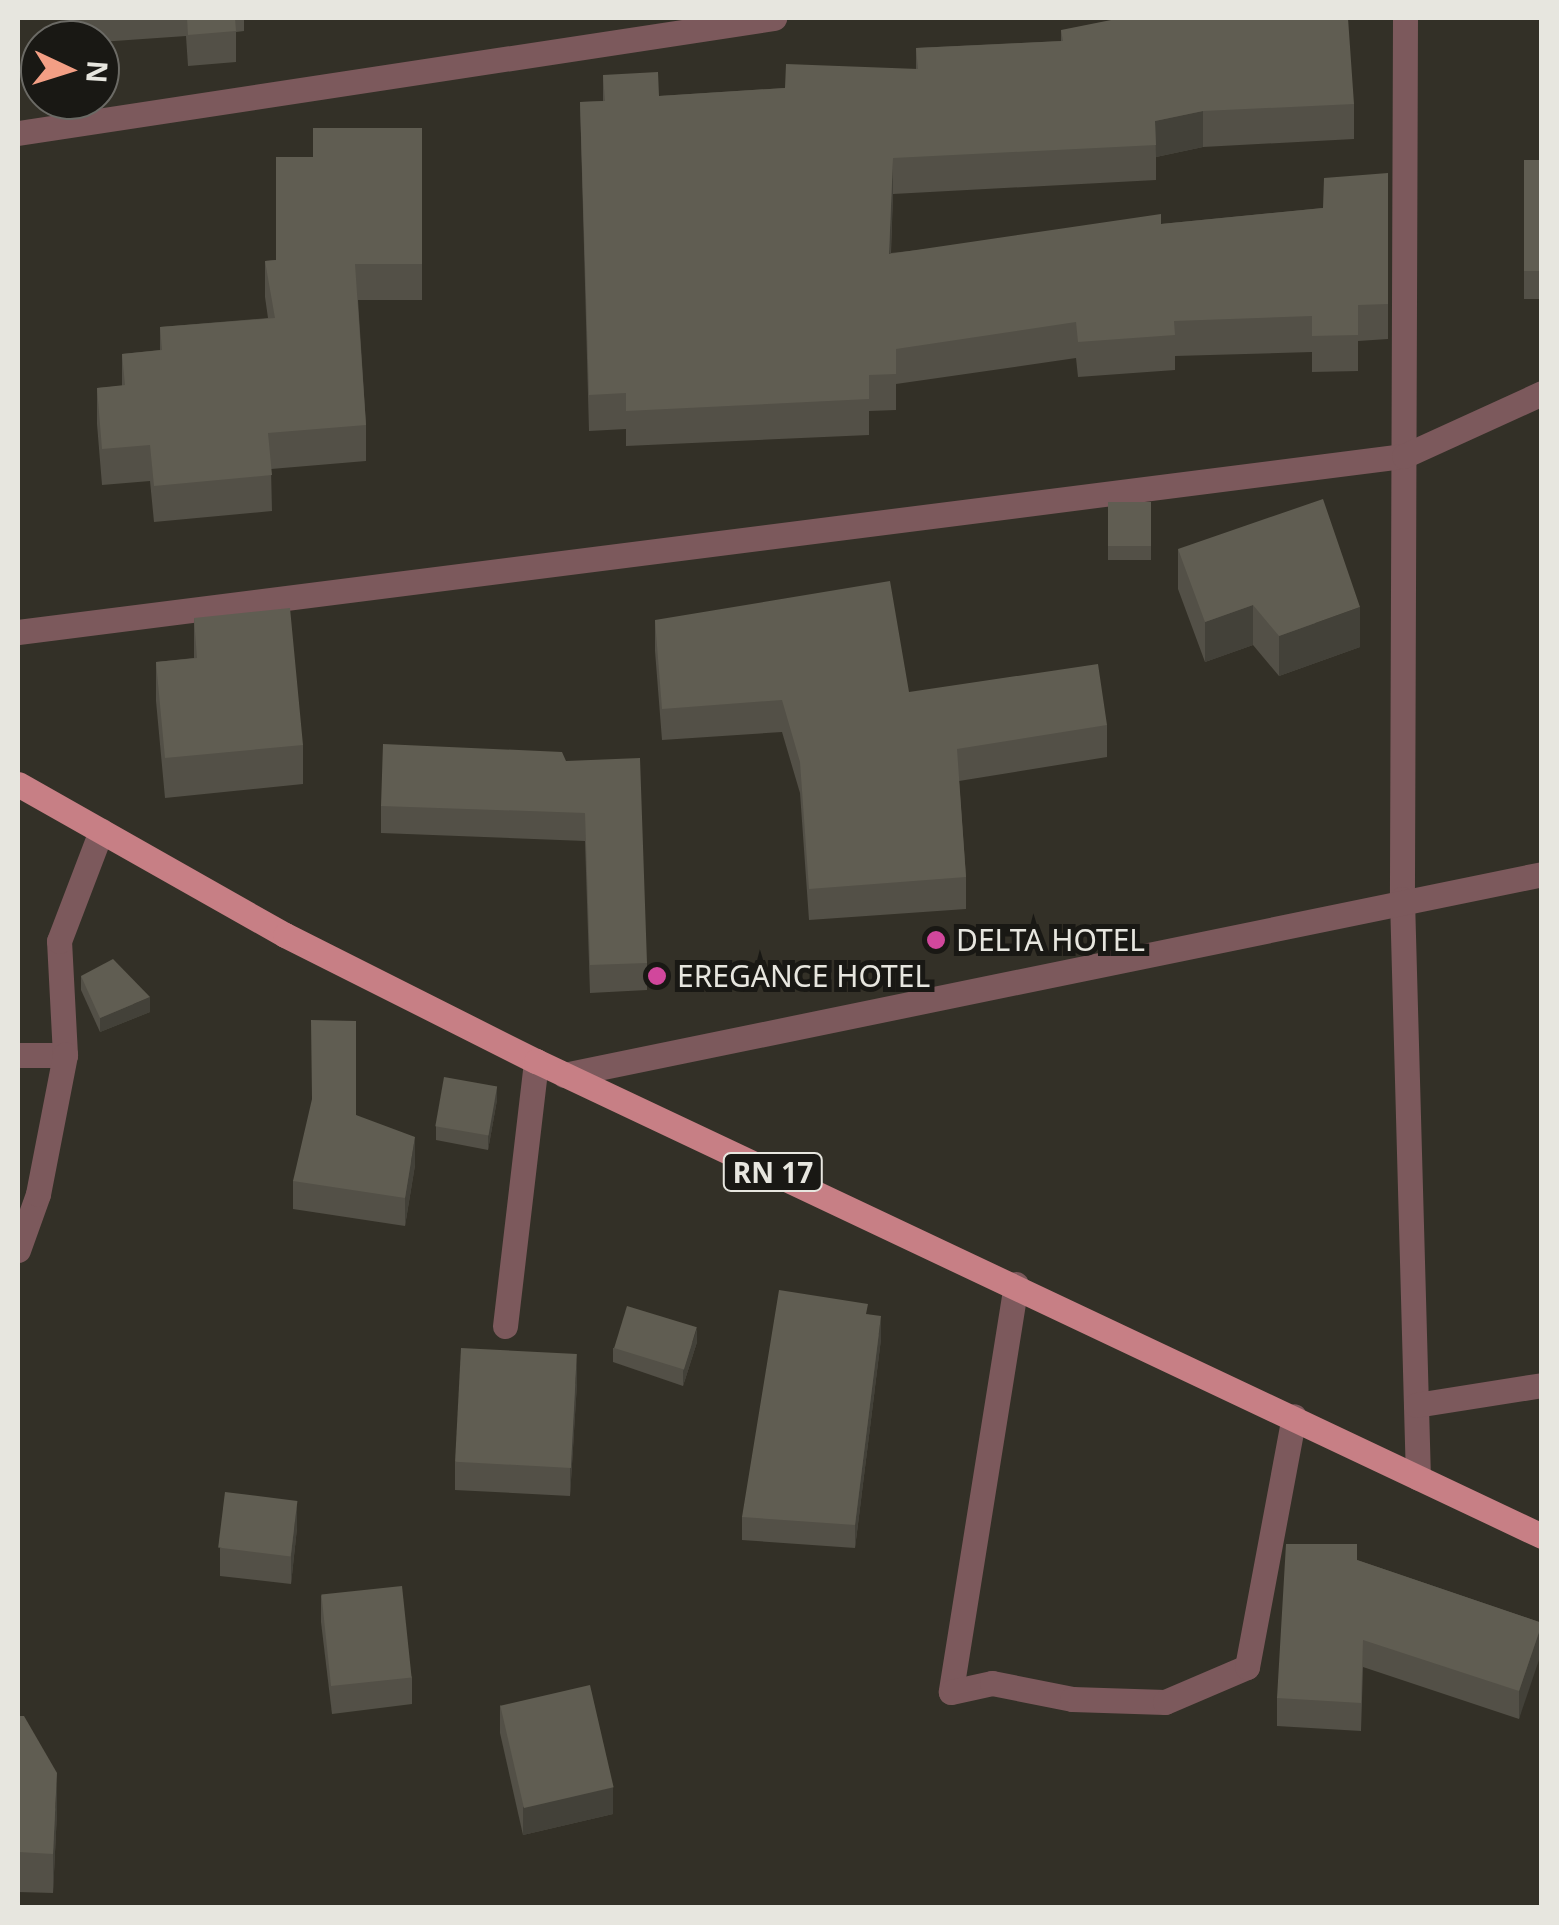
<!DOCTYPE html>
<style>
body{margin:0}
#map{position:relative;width:1559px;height:1925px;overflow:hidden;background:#333027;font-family:"Noto Sans",sans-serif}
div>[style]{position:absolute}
.minor>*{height:25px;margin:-12.5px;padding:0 12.5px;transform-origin:12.5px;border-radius:12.5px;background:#7c595c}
.major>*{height:25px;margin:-12.5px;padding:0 12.5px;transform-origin:12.5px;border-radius:12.5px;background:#c77f85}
.wall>*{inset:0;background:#535047;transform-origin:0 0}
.shaded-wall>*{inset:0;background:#434139}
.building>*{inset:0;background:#605d52;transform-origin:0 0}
.dots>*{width:28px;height:28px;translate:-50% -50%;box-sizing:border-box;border:5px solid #191814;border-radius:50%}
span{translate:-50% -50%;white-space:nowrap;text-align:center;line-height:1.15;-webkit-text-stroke:10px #191814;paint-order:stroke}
.shield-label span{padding:2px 8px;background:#191814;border:2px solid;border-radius:8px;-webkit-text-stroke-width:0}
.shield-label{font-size:28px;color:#e7e6df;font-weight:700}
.poi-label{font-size:30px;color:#e7e6df}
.left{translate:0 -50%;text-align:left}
.frame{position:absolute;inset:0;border:20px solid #e7e6df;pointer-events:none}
.north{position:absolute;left:20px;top:20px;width:100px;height:100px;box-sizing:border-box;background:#191814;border:2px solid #6b6a65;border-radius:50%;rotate:94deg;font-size:28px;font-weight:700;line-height:40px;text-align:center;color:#e7e6df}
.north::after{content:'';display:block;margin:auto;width:35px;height:45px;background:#f39f85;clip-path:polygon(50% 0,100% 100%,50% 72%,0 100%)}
</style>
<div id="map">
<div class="minor">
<div style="left:1405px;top:18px;width:881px;rotate:90.2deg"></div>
<div style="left:1402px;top:899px;width:579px;rotate:88.42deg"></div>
<div style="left:18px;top:133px;width:765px;rotate:-8.65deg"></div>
<div style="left:18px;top:632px;width:1397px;rotate:-7.24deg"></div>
<div style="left:1404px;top:456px;width:152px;rotate:-24.5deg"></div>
<div style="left:18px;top:1055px;width:47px"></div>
<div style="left:65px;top:1055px;width:114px;rotate:-93deg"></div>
<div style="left:59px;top:941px;width:118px;rotate:-69.1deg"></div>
<div style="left:564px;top:1075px;width:998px;rotate:-11.61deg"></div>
<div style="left:18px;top:1250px;width:59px;rotate:-70.3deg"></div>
<div style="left:38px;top:1194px;width:142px;rotate:-79deg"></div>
<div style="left:1016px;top:1284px;width:413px;rotate:99.1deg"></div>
<div style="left:951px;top:1692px;width:42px;rotate:-12.4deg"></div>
<div style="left:992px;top:1683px;width:82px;rotate:11.3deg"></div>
<div style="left:1072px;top:1699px;width:93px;rotate:1.8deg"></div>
<div style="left:1165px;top:1702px;width:89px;rotate:-23.1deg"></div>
<div style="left:1247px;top:1667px;width:255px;rotate:-79.4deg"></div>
<div style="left:505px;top:1326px;width:267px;rotate:-83.3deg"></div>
<div style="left:1416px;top:1405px;width:128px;rotate:-9deg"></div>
</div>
<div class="major">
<div style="left:18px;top:784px;width:307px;rotate:29.5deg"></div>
<div style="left:285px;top:935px;width:281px;rotate:26.7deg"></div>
<div style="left:536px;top:1061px;width:1113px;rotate:25.28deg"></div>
</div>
<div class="wall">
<div style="clip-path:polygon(72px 18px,244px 18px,244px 31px,236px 32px,236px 62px,188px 66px,186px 36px,100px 42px,100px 40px,74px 40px)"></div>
<div style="clip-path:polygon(1061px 30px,1354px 104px,1354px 139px,1203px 147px,1156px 157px,1156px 180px,893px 194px,891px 253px,1161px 224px,1323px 208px,1388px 173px,1388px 339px,1358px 341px,1358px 371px,1312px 372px,1312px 352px,1175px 356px,1175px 370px,1078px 377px,1076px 358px,896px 384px,896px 410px,869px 411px,869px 435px,626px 446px,626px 429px,589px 431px,580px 102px,603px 101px,603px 75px,659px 96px,785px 88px,916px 69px,916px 48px,1061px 41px)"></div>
<div style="clip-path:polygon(422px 128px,422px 300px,358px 300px,366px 425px,366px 461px,271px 469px,272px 511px,154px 522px,150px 481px,102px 485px,97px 424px,97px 388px,122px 386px,122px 354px,160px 350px,160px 327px,268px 318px,265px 297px,265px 261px,276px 260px,313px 157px)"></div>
<div style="left:1524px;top:160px;width:18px;height:139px"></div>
<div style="left:1151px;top:502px;width:58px;height:43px;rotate:90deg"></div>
<div style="clip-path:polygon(1178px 549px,1360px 647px,1279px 676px,1253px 645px,1205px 662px,1178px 589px)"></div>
<div style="clip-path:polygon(194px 618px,303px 745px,303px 784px,165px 798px,156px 701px,156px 662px,194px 658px)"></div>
<div style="clip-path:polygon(655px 620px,909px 692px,1107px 725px,1107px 757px,959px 781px,966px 877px,966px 909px,809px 920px,800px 793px,782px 732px,662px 740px,655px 651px)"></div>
<div style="clip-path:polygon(566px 761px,647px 963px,647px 990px,590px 993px,585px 841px,381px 833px,381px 806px)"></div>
<div style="clip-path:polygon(81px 976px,150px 1012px,100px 1032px,81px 990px)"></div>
<div style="clip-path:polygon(497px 1100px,488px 1150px,436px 1140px,436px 1126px)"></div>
<div style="clip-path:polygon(356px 1115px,415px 1165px,405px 1226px,293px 1209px,293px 1181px)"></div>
<div style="clip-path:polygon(868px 1314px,881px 1339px,855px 1548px,742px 1540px,742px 1517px)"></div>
<div style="clip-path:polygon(697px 1342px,683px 1386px,613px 1362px,613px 1348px)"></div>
<div style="clip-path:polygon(577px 1383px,570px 1496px,455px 1490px,455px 1462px)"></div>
<div style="clip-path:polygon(297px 1528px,291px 1584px,220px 1576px,220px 1548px)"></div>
<div style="clip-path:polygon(1357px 1560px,1542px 1623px,1519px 1719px,1363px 1667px,1361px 1731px,1277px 1726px,1277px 1698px)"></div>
<div style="clip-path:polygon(321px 1595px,412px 1677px,412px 1704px,332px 1714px,321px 1622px)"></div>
<div style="clip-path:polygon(500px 1705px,613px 1814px,523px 1835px,500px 1733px)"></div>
<div style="clip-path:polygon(18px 1716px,57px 1812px,53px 1893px,18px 1892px)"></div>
</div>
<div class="shaded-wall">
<div style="clip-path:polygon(1203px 111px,1203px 147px,1156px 157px,1155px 121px)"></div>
<div style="clip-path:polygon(893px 158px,893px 194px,889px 289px,889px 254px)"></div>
<div style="clip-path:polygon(1253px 605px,1253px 645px,1205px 662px,1205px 622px)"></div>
<div style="clip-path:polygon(1360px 607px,1360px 647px,1279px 676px,1279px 636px)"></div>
<div style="clip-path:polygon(150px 997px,150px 1012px,100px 1032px,100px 1018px)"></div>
<div style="clip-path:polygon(497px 1086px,497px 1100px,488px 1150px,488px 1135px)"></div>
<div style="clip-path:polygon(415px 1137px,415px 1165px,405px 1226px,405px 1198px)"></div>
<div style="clip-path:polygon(881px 1316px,881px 1339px,855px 1548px,855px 1525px)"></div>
<div style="clip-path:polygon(697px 1328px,697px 1342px,683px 1386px,683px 1371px)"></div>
<div style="clip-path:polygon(577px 1355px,577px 1383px,570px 1496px,570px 1468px)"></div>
<div style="clip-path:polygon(297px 1501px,297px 1528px,291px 1584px,291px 1556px)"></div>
<div style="clip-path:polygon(1542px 1624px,1542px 1651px,1519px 1719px,1519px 1691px)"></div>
<div style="clip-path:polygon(57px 1773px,57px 1812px,53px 1893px,53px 1854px)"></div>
<div style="clip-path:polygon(613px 1787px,613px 1814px,523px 1835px,523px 1807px)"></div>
</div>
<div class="building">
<div style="clip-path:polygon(187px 18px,235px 18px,236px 31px,188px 35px)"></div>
<div style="clip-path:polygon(1121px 18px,1348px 18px,1354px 104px,1203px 111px,1155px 121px,1156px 145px,893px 158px,889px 254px,1161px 214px,1161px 224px,1323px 208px,1324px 178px,1388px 173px,1388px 304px,1358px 305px,1358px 335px,1312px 336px,1312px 316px,1174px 321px,1175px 335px,1078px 342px,1076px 322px,896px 349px,896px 374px,869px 375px,869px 399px,626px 411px,626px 393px,589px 395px,580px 102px,605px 101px,603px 75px,658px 72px,659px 96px,785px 88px,786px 64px,918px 69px,916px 48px,1063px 41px,1061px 30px)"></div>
<div style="clip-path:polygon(313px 128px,422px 128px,422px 264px,355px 264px,366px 425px,268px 433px,272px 475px,154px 486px,150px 445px,102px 449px,97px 388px,125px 385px,122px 354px,162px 350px,160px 327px,275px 318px,265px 261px,276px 260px,276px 157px,313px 157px)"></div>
<div style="left:1524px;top:160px;width:18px;height:111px"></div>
<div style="clip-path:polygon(1323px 499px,1360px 607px,1279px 636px,1253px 605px,1205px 622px,1178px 549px)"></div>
<div style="left:1151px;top:502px;width:44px;height:43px;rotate:90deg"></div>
<div style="clip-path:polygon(890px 581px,909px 692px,1098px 664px,1107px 725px,957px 749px,966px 877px,809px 889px,800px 762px,782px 700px,662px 709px,655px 620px)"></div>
<div style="clip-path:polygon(290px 608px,303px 745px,165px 758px,156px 662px,197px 658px,194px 618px)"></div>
<div style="clip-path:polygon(383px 744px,562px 752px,566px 761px,640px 758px,647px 963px,590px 965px,585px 813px,381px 806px)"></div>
<div style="clip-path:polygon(113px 959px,150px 997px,100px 1018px,81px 976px)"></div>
<div style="clip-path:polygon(311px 1020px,356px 1021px,356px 1115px,415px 1137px,405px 1198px,293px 1181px,312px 1099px)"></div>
<div style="left:444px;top:1077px;width:54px;height:50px;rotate:10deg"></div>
<div style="clip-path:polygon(779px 1290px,868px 1304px,866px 1314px,881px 1316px,855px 1525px,742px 1517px)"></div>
<div style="left:627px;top:1306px;width:73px;height:44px;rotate:17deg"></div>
<div style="left:461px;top:1348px;width:116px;height:114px;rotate:3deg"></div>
<div style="left:225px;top:1492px;width:73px;height:56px;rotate:7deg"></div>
<div style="clip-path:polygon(1286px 1544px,1357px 1544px,1357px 1560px,1542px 1623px,1519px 1691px,1363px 1640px,1361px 1703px,1277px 1698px)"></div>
<div style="left:402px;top:1586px;width:92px;height:81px;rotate:84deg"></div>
<div style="left:590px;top:1685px;width:105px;height:92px;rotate:77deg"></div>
<div style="clip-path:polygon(18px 1716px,24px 1716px,57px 1773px,53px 1854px,18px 1852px)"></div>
</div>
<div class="dots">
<div style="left:936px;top:940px;background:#d1479c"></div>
<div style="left:657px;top:976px;background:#d1479c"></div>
</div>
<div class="shield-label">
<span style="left:773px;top:1172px">RN 17</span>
</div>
<div class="poi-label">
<span class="left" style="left:956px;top:940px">DELTA HOTEL</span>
<span class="left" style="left:677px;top:976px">EREGANCE HOTEL</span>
</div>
<div class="frame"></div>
<div class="north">N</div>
</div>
